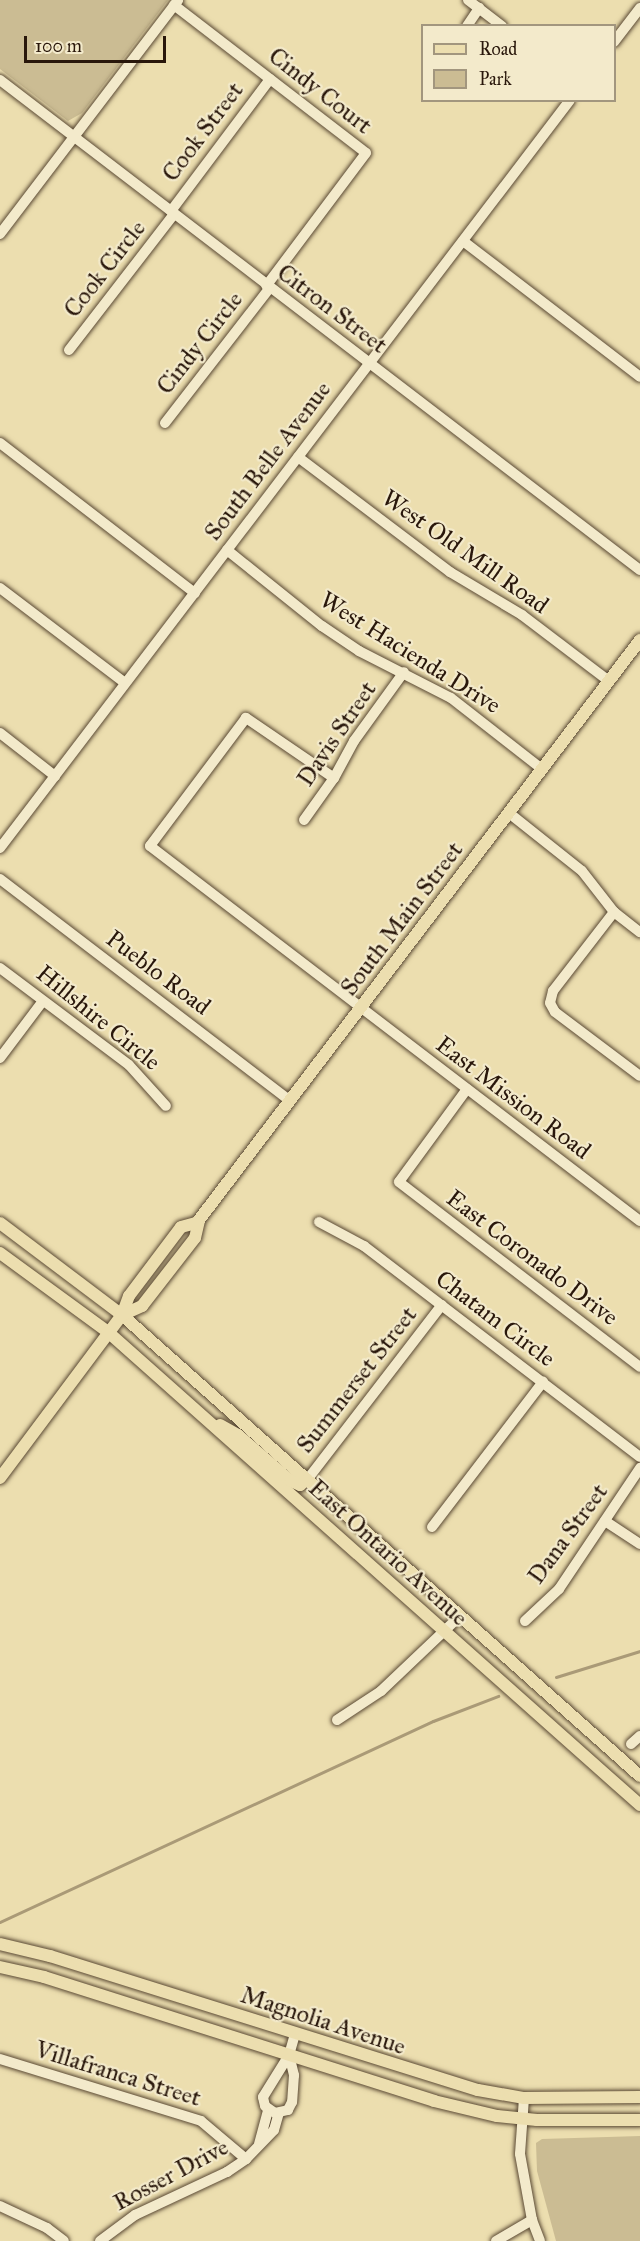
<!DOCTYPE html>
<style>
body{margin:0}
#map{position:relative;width:640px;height:2241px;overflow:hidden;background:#ecdeaf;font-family:"IM FELL Great Primer",serif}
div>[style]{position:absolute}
.green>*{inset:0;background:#cbbc93}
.stream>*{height:3px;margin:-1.5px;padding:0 1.5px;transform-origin:1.5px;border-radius:1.5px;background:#aa9a77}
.roads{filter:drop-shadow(0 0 2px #5a4934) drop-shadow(0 0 2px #5a4934)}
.minor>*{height:10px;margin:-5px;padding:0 5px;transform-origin:5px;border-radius:5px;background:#f3eacb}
.major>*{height:12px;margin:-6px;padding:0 6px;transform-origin:6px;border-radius:6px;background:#ecdeaf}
span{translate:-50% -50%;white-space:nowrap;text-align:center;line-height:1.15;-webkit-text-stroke:4.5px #f3eacb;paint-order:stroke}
.street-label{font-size:24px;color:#29170b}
.legend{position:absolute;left:421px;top:24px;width:195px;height:78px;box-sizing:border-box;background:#f3eacb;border:2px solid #a2967e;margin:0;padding:8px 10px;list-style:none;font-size:18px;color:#29170b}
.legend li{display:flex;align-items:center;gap:12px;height:30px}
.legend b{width:30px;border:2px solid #a2967e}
.scale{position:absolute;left:24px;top:36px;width:142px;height:27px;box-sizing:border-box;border:3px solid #29170b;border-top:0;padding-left:8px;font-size:18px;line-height:21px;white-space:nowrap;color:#29170b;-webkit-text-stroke:4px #f3eacb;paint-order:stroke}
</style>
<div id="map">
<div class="green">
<div style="clip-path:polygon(0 0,168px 0,82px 113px,68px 121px,0 69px)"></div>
<div style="clip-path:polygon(640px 2136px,640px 2241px,556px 2241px,537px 2171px,536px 2143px,542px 2139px)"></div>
</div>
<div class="stream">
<div style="left:556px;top:1677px;width:88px;rotate:-17.2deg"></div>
<div style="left:0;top:1922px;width:477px;rotate:-24.9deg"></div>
<div style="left:433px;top:1721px;width:70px;rotate:-21deg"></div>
</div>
<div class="roads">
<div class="minor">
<div style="left:468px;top:0;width:43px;rotate:37.4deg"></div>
<div style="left:174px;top:5px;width:242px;rotate:37.6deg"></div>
<div style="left:366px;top:153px;width:166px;rotate:126.9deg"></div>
<div style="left:467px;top:26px;width:22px;rotate:-56deg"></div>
<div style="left:614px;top:42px;width:43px;rotate:-52.6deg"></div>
<div style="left:0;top:80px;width:806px;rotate:37.44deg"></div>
<div style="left:171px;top:211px;width:165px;rotate:-53.1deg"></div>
<div style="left:0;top:234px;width:294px;rotate:-52.7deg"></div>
<div style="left:463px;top:241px;width:223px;rotate:37.5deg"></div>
<div style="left:69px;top:350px;width:172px;rotate:-52.3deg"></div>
<div style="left:165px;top:423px;width:170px;rotate:-52.2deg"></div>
<div style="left:0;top:443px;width:246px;rotate:37.6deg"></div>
<div style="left:298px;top:457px;width:191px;rotate:37.1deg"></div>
<div style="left:450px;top:572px;width:84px;rotate:30.8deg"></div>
<div style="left:522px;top:615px;width:109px;rotate:37.2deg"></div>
<div style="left:227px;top:550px;width:122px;rotate:38.7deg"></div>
<div style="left:322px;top:626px;width:45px;rotate:34deg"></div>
<div style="left:359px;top:651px;width:103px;rotate:27.1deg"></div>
<div style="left:451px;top:698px;width:115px;rotate:38deg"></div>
<div style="left:0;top:588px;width:157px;rotate:37.2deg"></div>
<div style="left:0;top:733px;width:70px;rotate:38deg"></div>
<div style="left:334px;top:778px;width:107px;rotate:-145.7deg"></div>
<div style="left:246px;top:718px;width:160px;rotate:126.9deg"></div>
<div style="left:150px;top:846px;width:617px;rotate:37.43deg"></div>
<div style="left:509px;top:813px;width:93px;rotate:38.5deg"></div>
<div style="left:582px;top:871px;width:52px;rotate:52deg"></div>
<div style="left:614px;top:912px;width:33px;rotate:38deg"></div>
<div style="left:304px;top:820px;width:52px;rotate:-54.5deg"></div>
<div style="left:334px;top:778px;width:42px;rotate:-61.6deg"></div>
<div style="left:354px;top:741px;width:85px;rotate:-54.1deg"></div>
<div style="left:0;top:848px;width:940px;rotate:-52.69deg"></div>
<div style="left:0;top:879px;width:365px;rotate:37.4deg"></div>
<div style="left:614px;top:912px;width:100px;rotate:127.7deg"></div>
<div style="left:553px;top:991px;width:12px;rotate:104deg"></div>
<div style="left:550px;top:1003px;width:10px;rotate:61deg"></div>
<div style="left:555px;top:1012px;width:106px;rotate:37deg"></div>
<div style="left:0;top:968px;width:161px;rotate:36.9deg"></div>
<div style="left:129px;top:1065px;width:55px;rotate:47.9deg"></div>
<div style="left:0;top:1058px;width:71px;rotate:-53deg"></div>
<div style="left:467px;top:1089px;width:115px;rotate:126.2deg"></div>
<div style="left:399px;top:1182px;width:304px;rotate:37.5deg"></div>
<div style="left:319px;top:1222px;width:51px;rotate:28.1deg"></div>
<div style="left:364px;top:1246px;width:347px;rotate:37.4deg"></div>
<div style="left:307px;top:1480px;width:221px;rotate:-52.4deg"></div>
<div style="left:605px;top:1521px;width:42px;rotate:33.3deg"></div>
<div style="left:432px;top:1527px;width:183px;rotate:-52.6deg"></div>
<div style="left:525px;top:1621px;width:47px;rotate:-43.3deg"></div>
<div style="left:559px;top:1589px;width:146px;rotate:-56.2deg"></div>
<div style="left:337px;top:1720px;width:53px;rotate:-33.4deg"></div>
<div style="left:381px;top:1691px;width:109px;rotate:-43.5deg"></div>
<div style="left:631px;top:1744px;width:12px;rotate:-42deg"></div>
<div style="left:289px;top:2055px;width:21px;rotate:76deg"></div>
<div style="left:294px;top:2075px;width:27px;rotate:94deg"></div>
<div style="left:292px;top:2102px;width:9px;rotate:117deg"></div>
<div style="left:288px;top:2110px;width:13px;rotate:167deg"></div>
<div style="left:275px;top:2113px;width:12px;rotate:-145deg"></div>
<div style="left:265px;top:2106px;width:9px;rotate:-103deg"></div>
<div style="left:263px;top:2097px;width:49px;rotate:-58.2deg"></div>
<div style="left:289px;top:2055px;width:22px;rotate:-74deg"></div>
<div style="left:0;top:2059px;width:210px;rotate:17.1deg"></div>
<div style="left:201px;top:2121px;width:59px;rotate:40.2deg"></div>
<div style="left:524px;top:2098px;width:56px;rotate:94.1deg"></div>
<div style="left:520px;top:2154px;width:67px;rotate:79.7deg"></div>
<div style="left:532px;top:2220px;width:22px;rotate:69deg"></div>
<div style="left:259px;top:2144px;width:35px;rotate:-75deg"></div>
<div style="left:0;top:2206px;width:52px;rotate:25.1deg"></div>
<div style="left:47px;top:2228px;width:21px;rotate:37deg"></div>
<div style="left:100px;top:2241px;width:44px;rotate:-36.6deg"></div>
<div style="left:135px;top:2215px;width:102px;rotate:-25.1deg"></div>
<div style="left:227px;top:2172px;width:23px;rotate:-34deg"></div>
<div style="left:246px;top:2159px;width:40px;rotate:-46deg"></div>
<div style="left:274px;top:2130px;width:18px;rotate:-74deg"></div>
<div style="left:496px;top:2241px;width:42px;rotate:-30.3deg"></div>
</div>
<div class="major">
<div style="left:0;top:1223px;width:153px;rotate:37deg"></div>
<div style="left:122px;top:1315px;width:693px;rotate:41.67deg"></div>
<div style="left:0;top:1253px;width:134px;rotate:36.2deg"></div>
<div style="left:108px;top:1332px;width:712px;rotate:41.64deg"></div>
<div style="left:122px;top:1315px;width:22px;rotate:-24deg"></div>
<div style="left:142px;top:1306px;width:86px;rotate:-52.1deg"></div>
<div style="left:195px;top:1238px;width:18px;rotate:-77deg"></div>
<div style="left:199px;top:1220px;width:729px;rotate:-52.75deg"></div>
<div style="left:220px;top:1425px;width:21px;rotate:29deg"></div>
<div style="left:238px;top:1435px;width:70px;rotate:41deg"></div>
<div style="left:291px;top:1481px;width:10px;rotate:24deg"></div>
<div style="left:300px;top:1485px;width:9px;rotate:-36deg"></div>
<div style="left:0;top:1478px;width:204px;rotate:-53.2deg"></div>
<div style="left:122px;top:1315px;width:20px;rotate:-70deg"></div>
<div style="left:129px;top:1296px;width:86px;rotate:-53deg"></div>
<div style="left:181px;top:1227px;width:16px;rotate:-15deg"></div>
<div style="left:0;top:1944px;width:51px;rotate:13.5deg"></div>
<div style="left:50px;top:1956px;width:448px;rotate:17.4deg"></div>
<div style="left:478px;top:2090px;width:47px;rotate:9.9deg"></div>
<div style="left:524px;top:2098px;width:116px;rotate:-0.5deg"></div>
<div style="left:0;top:1967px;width:45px;rotate:12.8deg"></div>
<div style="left:44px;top:1977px;width:409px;rotate:17.6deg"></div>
<div style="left:434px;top:2101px;width:65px;rotate:13.4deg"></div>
<div style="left:497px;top:2116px;width:40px;rotate:5.7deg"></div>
<div style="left:537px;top:2120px;width:103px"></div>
</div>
</div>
<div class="street-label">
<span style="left:320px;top:91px;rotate:38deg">Cindy Court</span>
<span style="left:203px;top:132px;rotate:-53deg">Cook Street</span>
<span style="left:105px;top:269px;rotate:-52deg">Cook Circle</span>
<span style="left:332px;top:309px;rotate:37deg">Citron Street</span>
<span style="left:200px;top:343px;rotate:-52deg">Cindy Circle</span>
<span style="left:268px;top:461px;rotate:-53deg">South Belle Avenue</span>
<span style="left:465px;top:552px;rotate:35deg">West Old Mill Road</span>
<span style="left:410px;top:653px;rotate:32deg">West Hacienda Drive</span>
<span style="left:337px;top:734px;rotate:-56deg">Davis Street</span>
<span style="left:402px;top:919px;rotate:-53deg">South Main Street</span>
<span style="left:158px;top:973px;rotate:37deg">Pueblo Road</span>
<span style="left:98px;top:1018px;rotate:39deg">Hillshire Circle</span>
<span style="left:513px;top:1098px;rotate:37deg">East Mission Road</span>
<span style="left:532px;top:1258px;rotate:37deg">East Coronado Drive</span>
<span style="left:495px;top:1319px;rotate:37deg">Chatam Circle</span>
<span style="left:357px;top:1380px;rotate:-52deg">Summerset Street</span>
<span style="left:568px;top:1534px;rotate:-54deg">Dana Street</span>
<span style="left:388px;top:1553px;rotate:42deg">East Ontario Avenue</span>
<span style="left:323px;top:2021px;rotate:18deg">Magnolia Avenue</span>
<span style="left:118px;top:2074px;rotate:17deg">Villafranca Street</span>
<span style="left:171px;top:2175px;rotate:-28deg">Rosser Drive</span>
</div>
<ul class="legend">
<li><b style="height:8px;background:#ecdeaf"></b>Road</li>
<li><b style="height:16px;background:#cbbc93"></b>Park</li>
</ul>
<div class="scale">100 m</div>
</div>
